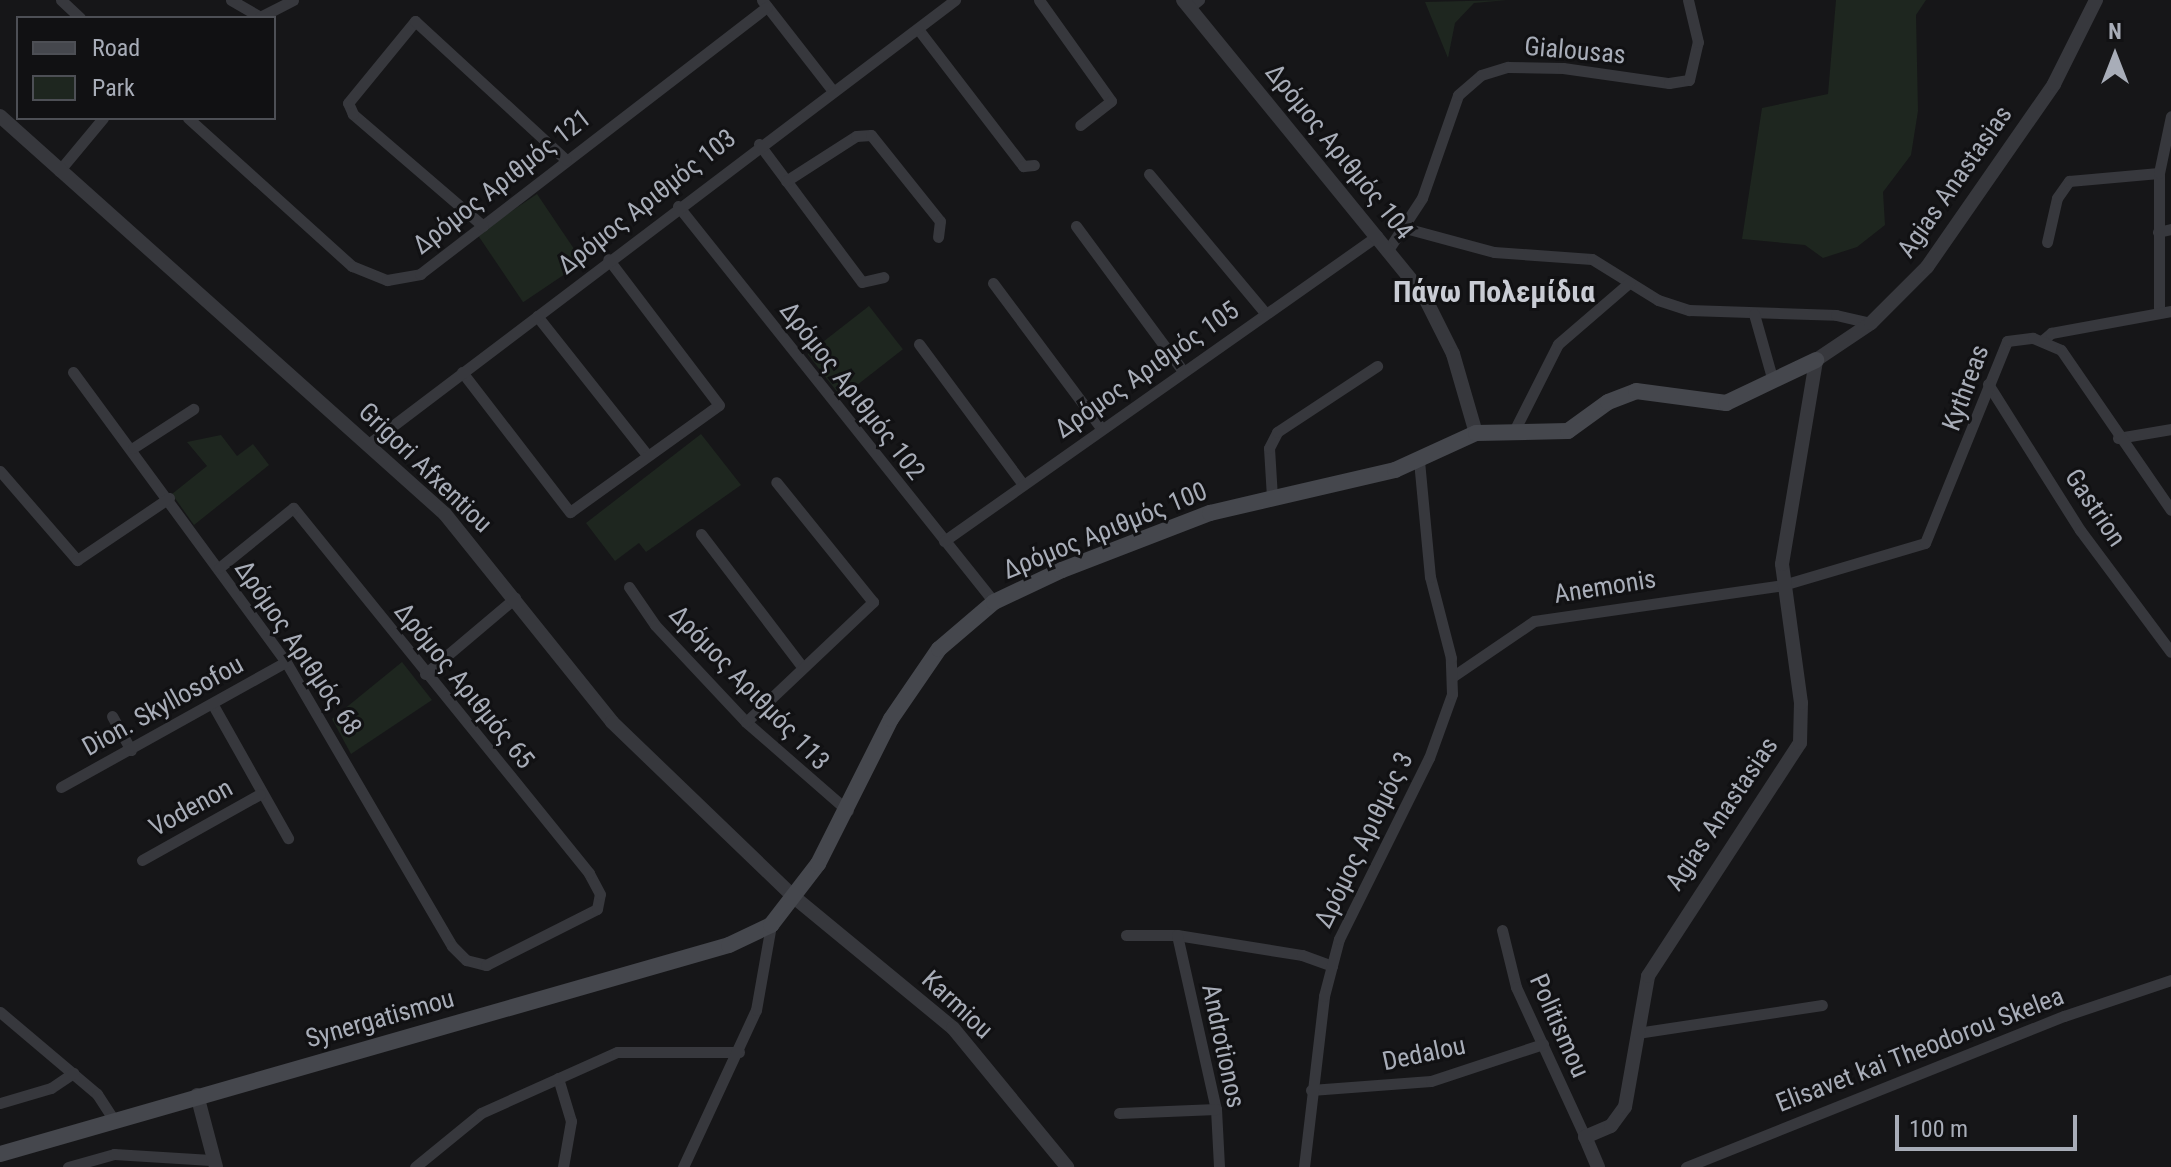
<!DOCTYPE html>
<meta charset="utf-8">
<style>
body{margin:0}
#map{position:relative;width:2171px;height:1167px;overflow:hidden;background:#161618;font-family:"Roboto Condensed",sans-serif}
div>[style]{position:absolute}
.green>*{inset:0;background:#1e261f;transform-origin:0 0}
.minor>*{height:11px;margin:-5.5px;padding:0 5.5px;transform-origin:5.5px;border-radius:5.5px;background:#37383d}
.tertiary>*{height:14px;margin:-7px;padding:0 7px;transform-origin:7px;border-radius:7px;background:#37383d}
.secondary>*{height:16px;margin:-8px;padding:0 8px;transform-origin:8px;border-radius:8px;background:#45474d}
span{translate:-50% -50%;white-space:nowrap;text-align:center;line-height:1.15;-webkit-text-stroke:6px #111113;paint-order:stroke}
.street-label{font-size:26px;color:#a8adb8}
.quarter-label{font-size:30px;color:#c9ccd4;font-weight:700}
.legend{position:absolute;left:16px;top:16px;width:260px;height:104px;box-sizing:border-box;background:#111113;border:2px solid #4d4f55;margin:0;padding:10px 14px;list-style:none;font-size:24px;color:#a8adb8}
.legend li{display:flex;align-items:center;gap:16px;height:40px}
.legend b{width:40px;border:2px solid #4d4f55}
.north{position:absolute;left:2075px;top:16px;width:80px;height:80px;-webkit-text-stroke:6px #111113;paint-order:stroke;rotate:0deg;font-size:22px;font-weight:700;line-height:32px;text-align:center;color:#a8adb8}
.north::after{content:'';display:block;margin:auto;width:28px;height:36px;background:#a8adb8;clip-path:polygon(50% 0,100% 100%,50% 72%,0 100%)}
.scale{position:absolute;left:1895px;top:1115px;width:182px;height:36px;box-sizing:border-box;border:4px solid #a8adb8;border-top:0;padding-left:10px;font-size:24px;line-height:28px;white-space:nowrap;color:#a8adb8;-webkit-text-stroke:6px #111113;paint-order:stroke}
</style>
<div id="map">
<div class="green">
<div style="clip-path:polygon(1507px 0,1474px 3px,1455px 23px,1448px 58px,1425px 2px)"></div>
<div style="clip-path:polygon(1836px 0,1926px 0,1916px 15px,1918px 111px,1911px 155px,1883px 192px,1885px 225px,1857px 247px,1823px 258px,1805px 245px,1742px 239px,1762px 108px,1828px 94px)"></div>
<div style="left:537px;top:194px;width:82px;height:72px;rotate:56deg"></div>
<div style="left:869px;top:306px;width:55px;height:78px;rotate:52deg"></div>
<div style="clip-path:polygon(701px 434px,741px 485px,646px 552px,639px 543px,615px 561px,586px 523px)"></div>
<div style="clip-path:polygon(221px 435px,237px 456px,253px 444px,269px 465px,194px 525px,172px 494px,207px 466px,187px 442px)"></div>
<div style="clip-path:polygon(402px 662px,432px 700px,351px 754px,332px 719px)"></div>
</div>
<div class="minor">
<div style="left:61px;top:0;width:26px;rotate:43deg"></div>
<div style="left:231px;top:0;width:34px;rotate:30deg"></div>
<div style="left:260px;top:17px;width:37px;rotate:-27deg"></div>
<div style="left:762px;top:0;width:114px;rotate:52.1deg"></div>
<div style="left:1039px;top:0;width:124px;rotate:54.5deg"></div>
<div style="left:1111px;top:101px;width:39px;rotate:142deg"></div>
<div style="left:1189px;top:8px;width:13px;rotate:-39deg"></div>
<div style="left:918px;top:29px;width:173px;rotate:52.5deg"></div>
<div style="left:1023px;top:166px;width:11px;rotate:-5deg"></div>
<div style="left:188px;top:118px;width:221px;rotate:42.1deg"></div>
<div style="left:352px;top:266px;width:38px;rotate:22deg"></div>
<div style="left:387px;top:280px;width:34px;rotate:-10deg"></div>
<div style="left:420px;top:274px;width:438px;rotate:-37.6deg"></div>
<div style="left:759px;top:144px;width:172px;rotate:53.3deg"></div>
<div style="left:862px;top:282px;width:22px;rotate:-13deg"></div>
<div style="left:59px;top:171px;width:69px;rotate:-50.3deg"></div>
<div style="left:1149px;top:174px;width:182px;rotate:50.1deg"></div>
<div style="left:786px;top:181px;width:83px;rotate:-32.7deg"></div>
<div style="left:856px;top:136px;width:15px;rotate:-4deg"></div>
<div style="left:871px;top:135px;width:110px;rotate:51.3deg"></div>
<div style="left:940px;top:221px;width:16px;rotate:97deg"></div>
<div style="left:678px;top:206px;width:507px;rotate:51.41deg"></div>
<div style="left:483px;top:226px;width:172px;rotate:-139.3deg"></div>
<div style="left:353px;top:114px;width:12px;rotate:-114deg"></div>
<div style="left:348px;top:103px;width:106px;rotate:-50.7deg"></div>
<div style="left:415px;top:21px;width:205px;rotate:42.6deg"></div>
<div style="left:1076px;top:226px;width:180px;rotate:53.6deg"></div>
<div style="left:1405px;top:228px;width:92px;rotate:15.1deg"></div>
<div style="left:1494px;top:252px;width:98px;rotate:4.1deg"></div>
<div style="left:1592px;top:259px;width:78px;rotate:31.8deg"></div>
<div style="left:1658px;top:300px;width:33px;rotate:18deg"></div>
<div style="left:1689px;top:310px;width:147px;rotate:1.9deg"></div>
<div style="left:1836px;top:315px;width:36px;rotate:13deg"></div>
<div style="left:2158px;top:232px;width:13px;rotate:-13deg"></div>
<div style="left:2047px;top:242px;width:45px;rotate:-77.2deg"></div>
<div style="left:2057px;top:198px;width:21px;rotate:-55deg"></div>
<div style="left:2069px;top:181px;width:90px;rotate:-5.1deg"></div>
<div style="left:1388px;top:250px;width:62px;rotate:-56.8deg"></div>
<div style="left:1422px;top:198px;width:109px;rotate:-70.7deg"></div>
<div style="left:1458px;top:95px;width:30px;rotate:-41deg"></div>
<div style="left:1481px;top:75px;width:28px;rotate:-17deg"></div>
<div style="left:1508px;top:67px;width:55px;rotate:1deg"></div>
<div style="left:1563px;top:68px;width:107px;rotate:8.1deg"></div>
<div style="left:1669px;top:83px;width:20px;rotate:-9deg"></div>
<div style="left:1689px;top:80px;width:39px;rotate:-77deg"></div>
<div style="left:1698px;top:42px;width:43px;rotate:-103.4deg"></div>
<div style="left:993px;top:283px;width:182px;rotate:53.3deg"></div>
<div style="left:2159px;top:311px;width:138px;rotate:-90deg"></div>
<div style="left:2159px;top:173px;width:58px;rotate:-78.1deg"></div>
<div style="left:1754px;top:314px;width:70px;rotate:74.2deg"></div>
<div style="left:537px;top:316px;width:177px;rotate:51.6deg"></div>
<div style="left:2043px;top:340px;width:11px;rotate:-41deg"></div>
<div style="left:2051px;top:333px;width:122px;rotate:-10.4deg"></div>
<div style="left:919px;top:344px;width:173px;rotate:53.5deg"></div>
<div style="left:73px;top:372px;width:360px;rotate:53.7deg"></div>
<div style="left:286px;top:662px;width:329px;rotate:59.7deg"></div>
<div style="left:452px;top:946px;width:20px;rotate:45deg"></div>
<div style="left:466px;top:960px;width:21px;rotate:14deg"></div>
<div style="left:486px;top:965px;width:124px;rotate:-26.8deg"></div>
<div style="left:597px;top:909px;width:15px;rotate:-79deg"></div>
<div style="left:600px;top:894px;width:24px;rotate:-118deg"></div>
<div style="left:589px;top:873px;width:470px;rotate:-129deg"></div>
<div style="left:293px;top:508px;width:95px;rotate:141deg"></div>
<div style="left:462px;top:372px;width:177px;rotate:52.4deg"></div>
<div style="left:570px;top:512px;width:183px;rotate:-35.7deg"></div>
<div style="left:719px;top:405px;width:183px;rotate:-127.2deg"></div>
<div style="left:1988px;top:384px;width:173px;rotate:57.8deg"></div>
<div style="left:2080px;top:530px;width:152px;rotate:53.3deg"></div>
<div style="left:1514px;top:431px;width:97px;rotate:-63.2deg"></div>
<div style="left:1558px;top:344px;width:94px;rotate:-40.7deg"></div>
<div style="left:2118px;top:438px;width:54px;rotate:-9.6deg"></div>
<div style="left:370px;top:443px;width:734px;rotate:-37.14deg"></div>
<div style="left:133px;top:448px;width:72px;rotate:-33deg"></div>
<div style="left:0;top:471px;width:118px;rotate:49.1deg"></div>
<div style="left:77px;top:560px;width:111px;rotate:-34deg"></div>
<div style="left:1272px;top:497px;width:49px;rotate:-93.5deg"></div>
<div style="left:1269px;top:448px;width:18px;rotate:-63deg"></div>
<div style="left:1277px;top:432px;width:120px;rotate:-33.4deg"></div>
<div style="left:701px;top:534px;width:168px;rotate:52.7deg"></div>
<div style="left:944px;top:541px;width:530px;rotate:-35.16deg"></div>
<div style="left:629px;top:587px;width:46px;rotate:55.6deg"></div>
<div style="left:655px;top:625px;width:133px;rotate:46.8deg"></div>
<div style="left:746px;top:722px;width:135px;rotate:41.1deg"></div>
<div style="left:425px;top:674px;width:118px;rotate:-40.2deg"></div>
<div style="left:1452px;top:677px;width:99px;rotate:-34.3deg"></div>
<div style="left:1534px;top:621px;width:252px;rotate:-8.2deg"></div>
<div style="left:1783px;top:585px;width:148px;rotate:-16.5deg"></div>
<div style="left:1925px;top:543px;width:218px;rotate:-67.9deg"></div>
<div style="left:2007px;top:341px;width:26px;rotate:-7deg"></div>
<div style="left:2033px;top:338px;width:30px;rotate:23deg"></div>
<div style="left:2061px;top:350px;width:194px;rotate:55.5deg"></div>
<div style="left:213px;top:705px;width:153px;rotate:60.6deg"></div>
<div style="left:112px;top:716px;width:39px;rotate:61deg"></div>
<div style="left:746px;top:722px;width:175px;rotate:-43.4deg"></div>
<div style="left:873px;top:602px;width:154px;rotate:-128.9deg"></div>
<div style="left:61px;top:787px;width:257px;rotate:-29.1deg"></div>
<div style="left:142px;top:860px;width:135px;rotate:-29.2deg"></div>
<div style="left:1502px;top:930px;width:59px;rotate:76.2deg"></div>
<div style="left:1516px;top:987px;width:165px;rotate:65.3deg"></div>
<div style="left:1126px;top:935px;width:51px"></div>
<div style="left:1177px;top:935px;width:127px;rotate:9.1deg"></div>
<div style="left:1302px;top:955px;width:32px;rotate:20deg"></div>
<div style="left:1177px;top:935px;width:178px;rotate:77.4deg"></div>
<div style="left:1216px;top:1109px;width:58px;rotate:87deg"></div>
<div style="left:0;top:1012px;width:127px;rotate:40.2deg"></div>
<div style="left:97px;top:1094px;width:31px;rotate:57deg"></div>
<div style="left:1637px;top:1033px;width:187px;rotate:-8.6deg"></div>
<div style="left:558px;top:1078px;width:45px;rotate:73.2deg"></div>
<div style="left:571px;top:1121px;width:47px;rotate:99.9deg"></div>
<div style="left:1311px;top:1090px;width:120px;rotate:-4.3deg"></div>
<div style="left:1431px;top:1081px;width:118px;rotate:-18.3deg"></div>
<div style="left:0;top:1103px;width:53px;rotate:-16.4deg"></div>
<div style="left:51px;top:1088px;width:27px;rotate:-34deg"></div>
<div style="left:1119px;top:1113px;width:97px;rotate:-2.4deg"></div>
<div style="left:68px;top:1167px;width:48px;rotate:-15.8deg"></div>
<div style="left:114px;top:1154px;width:97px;rotate:3.5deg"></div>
<div style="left:415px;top:1167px;width:85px;rotate:-39.3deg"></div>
<div style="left:481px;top:1113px;width:149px;rotate:-24.2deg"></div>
<div style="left:617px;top:1052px;width:122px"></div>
<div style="left:683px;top:1167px;width:173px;rotate:-65.1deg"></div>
<div style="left:756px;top:1010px;width:86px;rotate:-80deg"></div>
<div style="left:1304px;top:1167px;width:172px;rotate:-83.3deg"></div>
<div style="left:1324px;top:996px;width:59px;rotate:-75.3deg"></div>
<div style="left:1339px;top:939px;width:202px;rotate:-63.6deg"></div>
<div style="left:1429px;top:758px;width:68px;rotate:-70.2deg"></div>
<div style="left:1452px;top:694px;width:36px;rotate:-92deg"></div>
<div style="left:1451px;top:658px;width:84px;rotate:-104.5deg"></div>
<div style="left:1430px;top:577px;width:117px;rotate:-95.4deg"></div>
<div style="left:1686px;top:1167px;width:407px;rotate:-21.8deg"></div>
<div style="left:2064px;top:1016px;width:113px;rotate:-18.6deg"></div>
</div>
<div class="tertiary">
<div style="left:1183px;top:0;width:380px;rotate:50.8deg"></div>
<div style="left:1423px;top:294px;width:67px;rotate:63.4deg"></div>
<div style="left:1453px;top:354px;width:82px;rotate:73.8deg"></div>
<div style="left:0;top:116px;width:597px;rotate:41.81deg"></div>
<div style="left:445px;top:514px;width:267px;rotate:51.2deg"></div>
<div style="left:612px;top:722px;width:252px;rotate:43.9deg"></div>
<div style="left:794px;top:897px;width:206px;rotate:39.5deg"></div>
<div style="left:953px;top:1028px;width:180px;rotate:50.6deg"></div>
<div style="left:197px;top:1095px;width:74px;rotate:75.2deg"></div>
<div style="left:1598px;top:1167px;width:33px;rotate:-113deg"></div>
<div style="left:1585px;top:1137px;width:28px;rotate:-23deg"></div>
<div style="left:1611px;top:1126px;width:24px;rotate:-54deg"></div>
<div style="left:1625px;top:1107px;width:133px;rotate:-80deg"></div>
<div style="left:1648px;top:976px;width:278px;rotate:-56.9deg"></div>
<div style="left:1800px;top:743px;width:40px;rotate:-88.6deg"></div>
<div style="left:1801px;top:703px;width:140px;rotate:-97.8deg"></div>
<div style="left:1782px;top:564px;width:207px;rotate:-80.5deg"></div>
<div style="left:1816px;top:360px;width:66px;rotate:-33.9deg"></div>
<div style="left:1871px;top:323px;width:79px;rotate:-45deg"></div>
<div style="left:1927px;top:267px;width:223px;rotate:-55.2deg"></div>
<div style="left:2054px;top:84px;width:94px;rotate:-63.4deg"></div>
</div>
<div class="secondary">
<div style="left:0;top:1154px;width:758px;rotate:-16deg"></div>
<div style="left:729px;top:945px;width:47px;rotate:-25.5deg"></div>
<div style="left:771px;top:925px;width:77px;rotate:-52.4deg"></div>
<div style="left:818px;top:864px;width:162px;rotate:-63.3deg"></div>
<div style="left:891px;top:719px;width:85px;rotate:-55.6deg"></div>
<div style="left:939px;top:649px;width:72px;rotate:-40.5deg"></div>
<div style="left:994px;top:602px;width:75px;rotate:-25.2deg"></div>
<div style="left:1062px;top:570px;width:159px;rotate:-21.1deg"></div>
<div style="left:1210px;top:513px;width:190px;rotate:-13.1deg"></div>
<div style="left:1395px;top:470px;width:89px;rotate:-24.6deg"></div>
<div style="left:1476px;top:433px;width:92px;rotate:-1.2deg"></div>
<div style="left:1568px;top:431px;width:49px;rotate:-35.9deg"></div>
<div style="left:1608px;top:402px;width:30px;rotate:-21deg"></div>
<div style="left:1636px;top:391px;width:91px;rotate:7.6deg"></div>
<div style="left:1726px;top:403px;width:100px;rotate:-25.5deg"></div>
</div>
<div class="street-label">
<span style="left:1575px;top:51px;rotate:5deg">Gialousas</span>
<span style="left:1339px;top:152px;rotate:51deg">Δρόμος Αριθμός 104</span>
<span style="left:502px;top:182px;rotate:-38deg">Δρόμος Αριθμός 121</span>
<span style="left:1955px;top:182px;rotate:-55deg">Agias Anastasias</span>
<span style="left:647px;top:202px;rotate:-38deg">Δρόμος Αριθμός 103</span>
<span style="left:1147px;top:370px;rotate:-35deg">Δρόμος Αριθμός 105</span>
<span style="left:1966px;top:388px;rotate:-70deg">Kythreas</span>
<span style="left:852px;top:391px;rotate:52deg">Δρόμος Αριθμός 102</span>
<span style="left:425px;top:468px;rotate:44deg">Grigori Afxentiou</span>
<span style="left:2095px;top:508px;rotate:56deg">Gastrion</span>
<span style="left:1105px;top:531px;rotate:-22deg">Δρόμος Αριθμός 100</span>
<span style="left:1605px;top:587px;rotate:-9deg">Anemonis</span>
<span style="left:298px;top:648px;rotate:56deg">Δρόμος Αριθμός 68</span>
<span style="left:464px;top:686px;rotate:51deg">Δρόμος Αριθμός 65</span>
<span style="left:749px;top:688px;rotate:46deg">Δρόμος Αριθμός 113</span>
<span style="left:163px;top:706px;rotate:-29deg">Dion. Skyllosofou</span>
<span style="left:191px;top:808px;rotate:-29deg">Vodenon</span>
<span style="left:1722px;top:814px;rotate:-56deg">Agias Anastasias</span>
<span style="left:1364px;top:840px;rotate:-64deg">Δρόμος Αριθμός 3</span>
<span style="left:957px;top:1005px;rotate:43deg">Karmiou</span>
<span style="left:380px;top:1019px;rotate:-16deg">Synergatismou</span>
<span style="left:1559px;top:1026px;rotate:66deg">Politismou</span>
<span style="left:1223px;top:1046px;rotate:78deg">Androtionos</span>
<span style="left:1920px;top:1050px;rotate:-21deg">Elisavet kai Theodorou Skelea</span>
<span style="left:1424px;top:1054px;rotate:-12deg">Dedalou</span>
</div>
<div class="quarter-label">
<span style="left:1494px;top:292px">Πάνω Πολεμίδια</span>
</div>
<ul class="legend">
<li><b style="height:10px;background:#45474d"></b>Road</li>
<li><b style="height:22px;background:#1e261f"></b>Park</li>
</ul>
<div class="north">N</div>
<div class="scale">100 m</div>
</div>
